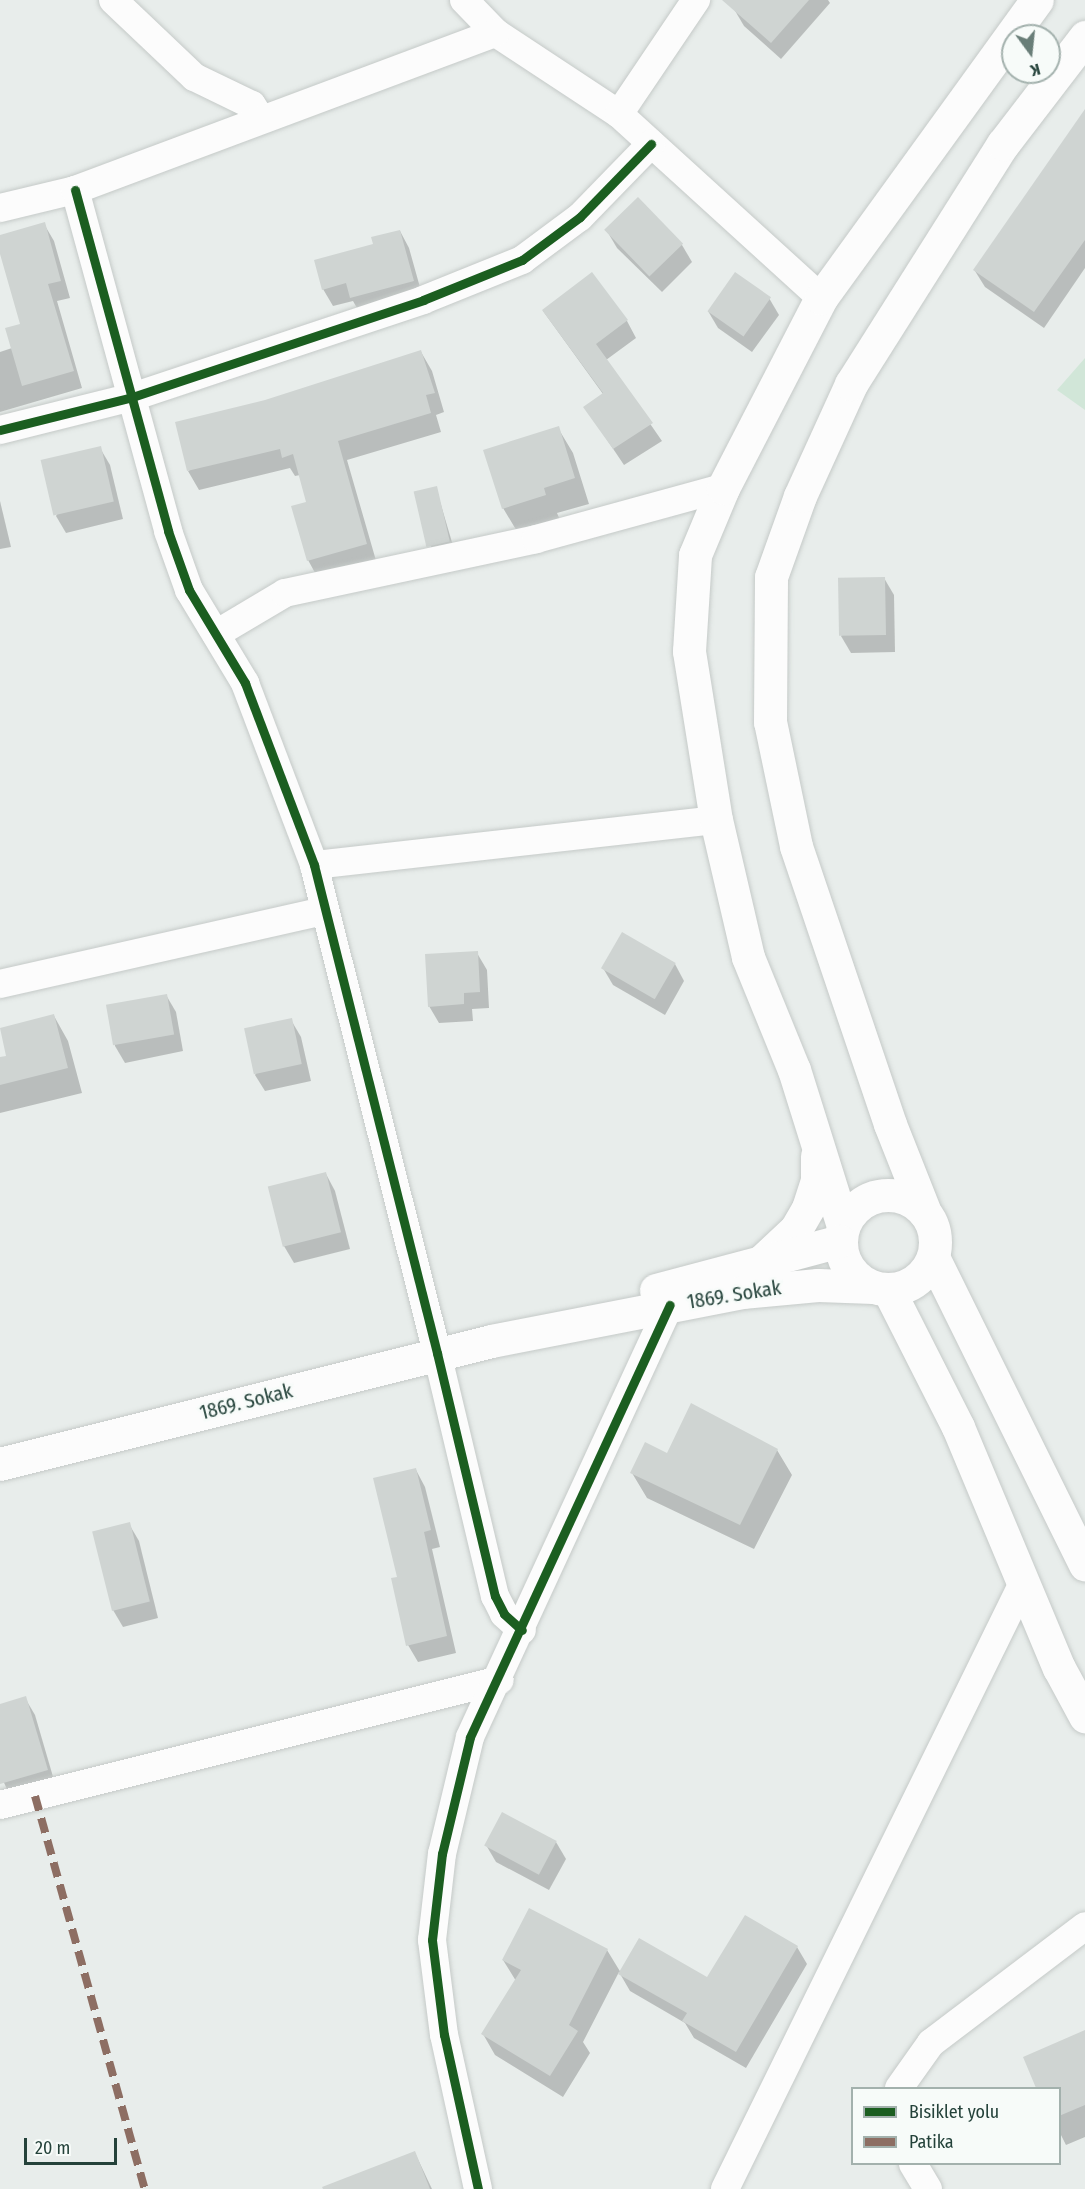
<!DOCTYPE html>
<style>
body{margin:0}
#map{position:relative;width:1085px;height:2189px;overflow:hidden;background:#e8edeb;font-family:"Fira Sans Condensed",sans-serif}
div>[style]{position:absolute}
.green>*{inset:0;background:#d1e6d8}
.shadow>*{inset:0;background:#0003}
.building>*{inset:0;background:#cfd4d2;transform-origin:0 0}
.roads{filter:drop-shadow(0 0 2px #c5cac8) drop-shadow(0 0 2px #c5cac8)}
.minor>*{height:28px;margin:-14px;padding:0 14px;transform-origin:14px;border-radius:14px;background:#fcfcfc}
.tertiary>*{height:33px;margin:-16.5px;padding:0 16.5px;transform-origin:16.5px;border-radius:16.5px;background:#fcfcfc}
.secondary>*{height:33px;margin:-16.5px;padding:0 16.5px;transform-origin:16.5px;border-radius:16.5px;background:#fcfcfc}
.secondary>.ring{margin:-16.5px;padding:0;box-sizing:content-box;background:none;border:33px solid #fcfcfc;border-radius:50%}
.quiet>*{height:8px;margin-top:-4px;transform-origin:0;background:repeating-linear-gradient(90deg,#8d6e63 0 15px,transparent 0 23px)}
.cycleway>*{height:9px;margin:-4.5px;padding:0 4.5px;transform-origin:4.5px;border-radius:4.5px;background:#1b5e20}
span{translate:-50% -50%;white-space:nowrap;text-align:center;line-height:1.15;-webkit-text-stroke:5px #f7fbf9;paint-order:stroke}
.street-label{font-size:20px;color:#24423a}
.legend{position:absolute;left:851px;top:2087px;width:210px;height:78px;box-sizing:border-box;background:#f7fbf9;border:2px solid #a3b1ad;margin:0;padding:8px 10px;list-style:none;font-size:18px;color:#24423a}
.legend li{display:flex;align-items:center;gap:12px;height:30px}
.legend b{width:30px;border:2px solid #a3b1ad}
.north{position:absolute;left:1001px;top:24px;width:60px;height:60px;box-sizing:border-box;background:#f7fbf9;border:2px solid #a3b1ad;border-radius:50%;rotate:165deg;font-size:16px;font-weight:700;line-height:24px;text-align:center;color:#24423a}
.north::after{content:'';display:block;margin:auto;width:21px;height:27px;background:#697e78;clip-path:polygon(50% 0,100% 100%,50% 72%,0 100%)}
.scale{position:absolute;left:24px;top:2138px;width:93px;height:27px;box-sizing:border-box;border:3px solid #24423a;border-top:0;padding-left:8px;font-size:18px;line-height:21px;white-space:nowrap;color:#24423a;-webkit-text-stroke:4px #f7fbf9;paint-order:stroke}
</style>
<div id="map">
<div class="green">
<div style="clip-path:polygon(1085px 358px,1085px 410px,1057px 390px)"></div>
</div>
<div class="shadow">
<div style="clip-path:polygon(742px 0,828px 0,830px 3px,781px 59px,744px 26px,734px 9px)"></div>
<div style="clip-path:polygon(1085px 112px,1085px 268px,1044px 328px,985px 287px,975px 271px)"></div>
<div style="clip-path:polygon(44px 224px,54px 241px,70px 298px,57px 301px,82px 388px,0 412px,0 352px,12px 348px,21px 325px,0 237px)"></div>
<div style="clip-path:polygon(400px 231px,409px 248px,423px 298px,361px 315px,353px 301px,333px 306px,323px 289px,375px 245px)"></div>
<div style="clip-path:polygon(607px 231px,682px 245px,692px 262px,662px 292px,617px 248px)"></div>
<div style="clip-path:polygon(769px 298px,779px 315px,752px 352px,718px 328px,708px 311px)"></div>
<div style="clip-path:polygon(543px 311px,627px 321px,636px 338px,606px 360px,662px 441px,624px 465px,585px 407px,603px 394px)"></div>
<div style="clip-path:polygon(421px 352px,432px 371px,444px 412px,436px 415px,441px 432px,347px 460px,377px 564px,319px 580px,308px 560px,308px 503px,300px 475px,295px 476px,290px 468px,199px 490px,188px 471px)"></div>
<div style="clip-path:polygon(558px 428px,573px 453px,589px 504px,557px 513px,560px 520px,518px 533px,503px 508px)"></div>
<div style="clip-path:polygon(100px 448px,110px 465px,123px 519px,66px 533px,56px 516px)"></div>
<div style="clip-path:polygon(436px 488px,454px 549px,435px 553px,430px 545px)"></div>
<div style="clip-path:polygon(0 501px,11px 547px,0 549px)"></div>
<div style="clip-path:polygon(884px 578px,894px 595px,895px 652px,851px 653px,841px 636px)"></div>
<div style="clip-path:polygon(477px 953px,487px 970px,489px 1008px,472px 1009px,473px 1021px,439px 1023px,429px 1006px)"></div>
<div style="clip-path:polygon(675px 964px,684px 981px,665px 1015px,613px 985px,603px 968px)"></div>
<div style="clip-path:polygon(166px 995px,176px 1012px,183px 1051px,125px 1063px,115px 1046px,108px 1007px)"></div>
<div style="clip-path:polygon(54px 1016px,68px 1041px,82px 1093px,0 1113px,0 1059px,7px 1057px)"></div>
<div style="clip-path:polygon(291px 1020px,301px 1037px,311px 1081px,265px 1091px,255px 1075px)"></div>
<div style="clip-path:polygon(326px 1174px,335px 1191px,350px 1249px,294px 1263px,284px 1246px)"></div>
<div style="clip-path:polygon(691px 1405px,777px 1450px,792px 1475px,754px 1549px,647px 1498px,632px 1473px,668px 1455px)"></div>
<div style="clip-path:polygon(416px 1470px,425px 1487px,440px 1547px,432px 1549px,456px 1653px,418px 1662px,408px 1645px,399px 1578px)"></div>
<div style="clip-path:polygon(129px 1524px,139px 1541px,158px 1618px,123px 1627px,113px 1610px)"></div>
<div style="clip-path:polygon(25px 1698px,35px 1715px,56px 1787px,12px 1800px,0 1774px,0 1705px)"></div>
<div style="clip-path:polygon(556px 1842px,566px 1859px,549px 1890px,496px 1862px,486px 1845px)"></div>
<div style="clip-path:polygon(797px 1947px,807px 1964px,746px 2068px,694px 2038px,685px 2023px,630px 1991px,619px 1972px,583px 2042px,590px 2053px,563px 2097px,495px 2055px,483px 2034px,516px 1981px,503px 1960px,607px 1950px,621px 1973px,708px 1979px)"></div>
<div style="clip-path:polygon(1085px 2031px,1085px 2137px,1066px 2145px,1060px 2133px,1060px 2088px,1038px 2088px,1025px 2058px)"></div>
<div style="clip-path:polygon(415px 2153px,432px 2189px,365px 2189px)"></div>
</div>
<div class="building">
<div style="clip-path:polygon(722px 0,809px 0,771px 43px)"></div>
<div style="clip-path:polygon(1085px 109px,1085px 240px,1034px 312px,973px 270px)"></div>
<div style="left:638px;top:197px;width:65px;height:47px;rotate:46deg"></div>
<div style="clip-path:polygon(45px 222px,61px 281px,48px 284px,74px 371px,22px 386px,5px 328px,20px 324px,0 254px,0 235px)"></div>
<div style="clip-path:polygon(400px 230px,414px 281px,350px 298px,346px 283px,322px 290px,314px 260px,373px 244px,371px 237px)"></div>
<div style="clip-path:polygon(592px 272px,628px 320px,596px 344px,653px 423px,613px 449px,583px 407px,603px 393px,542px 310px)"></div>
<div style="left:735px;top:272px;width:44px;height:48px;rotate:35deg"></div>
<div style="clip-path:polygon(421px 350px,435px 393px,426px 395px,431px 413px,338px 441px,367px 544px,307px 561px,291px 506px,306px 502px,293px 454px,282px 458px,280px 449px,187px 471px,175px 422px,265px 400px)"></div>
<div style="clip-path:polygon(559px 426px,575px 478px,544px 488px,546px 495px,502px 509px,483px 450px)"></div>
<div style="left:101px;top:446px;width:57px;height:62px;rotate:77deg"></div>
<div style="left:437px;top:486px;width:57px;height:24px;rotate:77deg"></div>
<div style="left:885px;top:577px;width:58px;height:47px;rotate:89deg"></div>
<div style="left:622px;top:932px;width:62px;height:42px;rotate:30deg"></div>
<div style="clip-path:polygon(478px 951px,480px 992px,464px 993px,464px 1004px,428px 1007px,425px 954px)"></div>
<div style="left:167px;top:994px;width:41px;height:62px;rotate:80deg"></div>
<div style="clip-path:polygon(54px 1014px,68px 1068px,0 1085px,0 1057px,6px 1056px,0 1028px)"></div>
<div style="left:292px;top:1018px;width:47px;height:49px;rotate:78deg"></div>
<div style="left:326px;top:1172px;width:62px;height:60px;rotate:76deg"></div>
<div style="clip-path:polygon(691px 1403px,778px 1449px,740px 1525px,630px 1473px,645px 1442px,667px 1453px)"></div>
<div style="clip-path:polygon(416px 1468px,431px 1530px,424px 1532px,447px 1636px,406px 1646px,391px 1578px,397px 1577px,373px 1478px)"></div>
<div style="left:130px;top:1522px;width:82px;height:39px;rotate:76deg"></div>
<div style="clip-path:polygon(26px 1696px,48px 1770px,0 1784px,0 1704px)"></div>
<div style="left:502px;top:1812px;width:62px;height:38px;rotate:28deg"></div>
<div style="clip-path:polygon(529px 1908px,608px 1949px,569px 2025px,578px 2031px,550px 2076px,481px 2034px,521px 1970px,502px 1960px)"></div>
<div style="clip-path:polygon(745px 1915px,798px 1946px,736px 2052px,682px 2021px,687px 2013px,618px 1974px,639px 1938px,707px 1977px)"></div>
<div style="clip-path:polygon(1085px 2030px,1085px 2105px,1059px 2116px,1059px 2088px,1036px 2088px,1023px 2057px)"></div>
<div style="clip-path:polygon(415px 2151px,430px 2189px,323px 2189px,322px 2187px)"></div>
</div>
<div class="roads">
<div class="minor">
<div style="left:113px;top:0;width:112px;rotate:43.5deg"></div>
<div style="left:194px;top:77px;width:64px;rotate:25.8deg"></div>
<div style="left:252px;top:105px;width:17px;rotate:57deg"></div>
<div style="left:464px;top:0;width:46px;rotate:45.9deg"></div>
<div style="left:496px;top:33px;width:147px;rotate:33.4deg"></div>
<div style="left:619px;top:114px;width:273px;rotate:42.3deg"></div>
<div style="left:619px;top:114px;width:138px;rotate:-56deg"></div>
<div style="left:75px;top:190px;width:353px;rotate:74.7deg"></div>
<div style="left:168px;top:531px;width:63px;rotate:70.4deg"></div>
<div style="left:189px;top:590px;width:109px;rotate:58.9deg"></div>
<div style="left:245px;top:683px;width:195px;rotate:69.2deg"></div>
<div style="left:314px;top:865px;width:503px;rotate:75.85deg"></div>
<div style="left:437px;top:1353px;width:250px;rotate:76.6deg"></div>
<div style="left:495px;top:1596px;width:20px;rotate:63deg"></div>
<div style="left:504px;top:1614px;width:24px;rotate:42deg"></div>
<div style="left:0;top:208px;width:77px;rotate:-13.5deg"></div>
<div style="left:75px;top:190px;width:449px;rotate:-20.5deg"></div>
<div style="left:0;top:430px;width:136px;rotate:-14deg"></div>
<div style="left:132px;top:397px;width:307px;rotate:-18.4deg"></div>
<div style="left:423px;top:300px;width:107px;rotate:-22deg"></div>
<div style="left:522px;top:260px;width:72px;rotate:-36.6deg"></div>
<div style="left:580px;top:217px;width:102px;rotate:-45.8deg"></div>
<div style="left:216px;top:634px;width:80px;rotate:-30.7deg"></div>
<div style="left:285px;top:593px;width:257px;rotate:-12.1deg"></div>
<div style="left:536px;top:539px;width:194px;rotate:-15.3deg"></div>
<div style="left:314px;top:865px;width:405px;rotate:-6.4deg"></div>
<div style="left:0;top:984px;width:333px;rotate:-12.7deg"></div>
<div style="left:0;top:1805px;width:515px;rotate:-14.04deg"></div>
<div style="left:899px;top:2088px;width:55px;rotate:-54.6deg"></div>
<div style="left:931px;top:2043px;width:193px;rotate:-37.2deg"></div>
<div style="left:913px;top:2164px;width:29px;rotate:59deg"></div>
<div style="left:478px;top:2189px;width:158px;rotate:-102.4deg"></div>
<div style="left:444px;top:2035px;width:96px;rotate:-97.2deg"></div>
<div style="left:432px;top:1940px;width:87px;rotate:-83.4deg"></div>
<div style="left:442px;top:1854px;width:120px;rotate:-76.5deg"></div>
<div style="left:470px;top:1737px;width:476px;rotate:-65.2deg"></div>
<div style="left:725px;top:2189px;width:675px;rotate:-63.81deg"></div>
</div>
<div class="tertiary">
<div style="left:933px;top:1257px;width:343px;rotate:63.7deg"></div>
<div style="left:888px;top:1289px;width:155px;rotate:63.1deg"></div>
<div style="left:958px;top:1427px;width:261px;rotate:67.3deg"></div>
<div style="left:1059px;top:1668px;width:55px;rotate:61.6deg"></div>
</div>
<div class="secondary">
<div class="ring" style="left:841px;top:1195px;width:61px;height:61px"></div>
<div style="left:924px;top:1210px;width:92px;rotate:-111.6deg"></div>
<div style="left:890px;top:1124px;width:293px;rotate:-108.7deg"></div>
<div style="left:796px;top:846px;width:127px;rotate:-101.8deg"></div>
<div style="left:770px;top:722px;width:145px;rotate:-89.6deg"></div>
<div style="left:771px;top:577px;width:86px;rotate:-70.3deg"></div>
<div style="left:800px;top:496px;width:123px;rotate:-65.5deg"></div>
<div style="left:851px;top:384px;width:284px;rotate:-57.7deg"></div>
<div style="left:1003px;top:144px;width:135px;rotate:-52.5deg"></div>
<div style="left:843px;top:1226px;width:164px;rotate:-107.4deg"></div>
<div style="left:794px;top:1070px;width:122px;rotate:-112.2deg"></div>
<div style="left:748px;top:957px;width:141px;rotate:-103.1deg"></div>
<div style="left:716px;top:820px;width:171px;rotate:-99.1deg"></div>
<div style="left:689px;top:651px;width:96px;rotate:-86.4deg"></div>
<div style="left:695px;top:555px;width:73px;rotate:-67.3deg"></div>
<div style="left:723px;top:488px;width:214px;rotate:-62.7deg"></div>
<div style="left:821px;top:298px;width:368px;rotate:-54.1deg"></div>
<div style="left:763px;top:1260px;width:45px;rotate:-43.2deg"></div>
<div style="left:796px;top:1229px;width:24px;rotate:-60deg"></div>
<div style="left:808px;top:1208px;width:29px;rotate:-72deg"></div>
<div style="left:817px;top:1180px;width:24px;rotate:-90deg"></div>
<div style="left:656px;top:1290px;width:190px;rotate:-14.9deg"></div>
<div style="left:0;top:1464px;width:506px;rotate:-14.06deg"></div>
<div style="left:491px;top:1341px;width:256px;rotate:-11deg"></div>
<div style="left:742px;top:1292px;width:76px;rotate:-5.3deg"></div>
<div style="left:818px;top:1285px;width:55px;rotate:2.1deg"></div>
</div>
</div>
<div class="quiet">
<div style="left:35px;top:1796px;width:408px;rotate:74.4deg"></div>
</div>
<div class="cycleway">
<div style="left:75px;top:190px;width:353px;rotate:74.7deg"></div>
<div style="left:168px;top:531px;width:63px;rotate:70.4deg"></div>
<div style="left:189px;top:590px;width:109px;rotate:58.9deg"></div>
<div style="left:245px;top:683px;width:195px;rotate:69.2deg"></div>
<div style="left:314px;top:865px;width:503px;rotate:75.85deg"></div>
<div style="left:437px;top:1353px;width:250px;rotate:76.6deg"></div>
<div style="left:495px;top:1596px;width:20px;rotate:63deg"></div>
<div style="left:504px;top:1614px;width:24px;rotate:42deg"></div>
<div style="left:0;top:430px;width:136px;rotate:-14deg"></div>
<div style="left:132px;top:397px;width:307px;rotate:-18.4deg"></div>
<div style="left:423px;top:300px;width:107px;rotate:-22deg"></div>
<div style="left:522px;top:260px;width:72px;rotate:-36.6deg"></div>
<div style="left:580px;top:217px;width:102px;rotate:-45.8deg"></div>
<div style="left:478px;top:2189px;width:158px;rotate:-102.4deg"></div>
<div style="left:444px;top:2035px;width:96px;rotate:-97.2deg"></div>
<div style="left:432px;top:1940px;width:87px;rotate:-83.4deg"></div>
<div style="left:442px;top:1854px;width:120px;rotate:-76.5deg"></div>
<div style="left:470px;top:1737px;width:476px;rotate:-65.2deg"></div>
</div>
<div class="street-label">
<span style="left:734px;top:1295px;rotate:-9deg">1869. Sokak</span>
<span style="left:246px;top:1402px;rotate:-14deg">1869. Sokak</span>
</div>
<ul class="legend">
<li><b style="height:8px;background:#1b5e20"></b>Bisiklet yolu</li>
<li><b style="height:8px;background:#8d6e63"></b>Patika</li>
</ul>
<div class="north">K</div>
<div class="scale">20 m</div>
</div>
